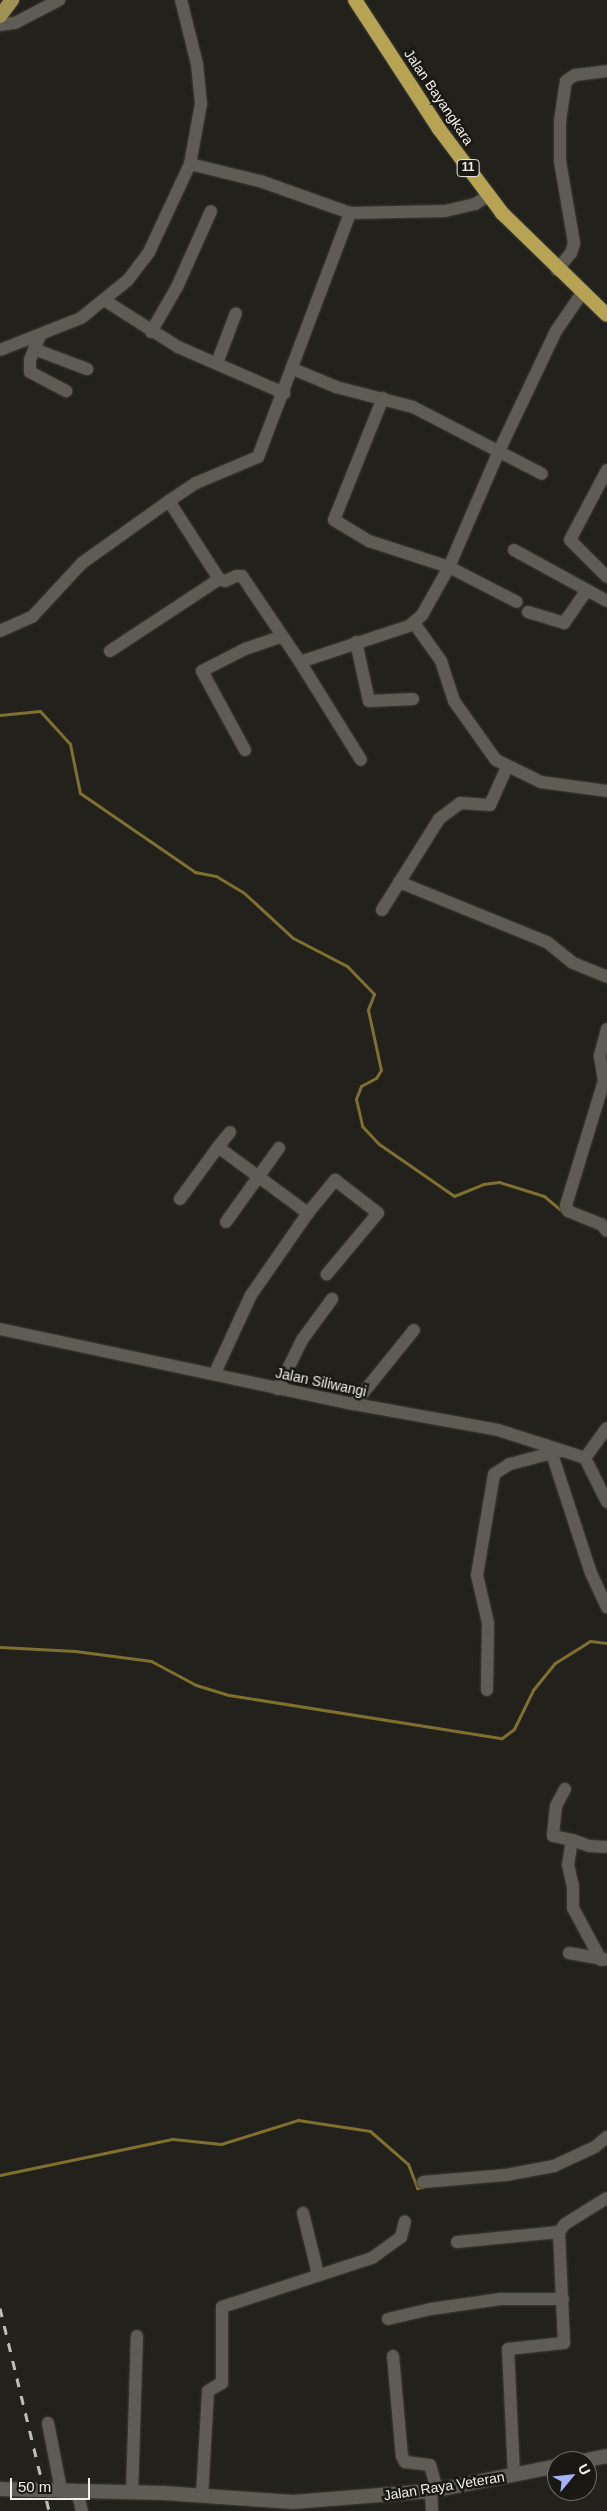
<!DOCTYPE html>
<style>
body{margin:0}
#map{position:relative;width:607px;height:2511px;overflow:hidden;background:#23211b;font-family:Helvetica,sans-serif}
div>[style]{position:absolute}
.stream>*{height:3px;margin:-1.5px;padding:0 1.5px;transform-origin:1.5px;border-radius:1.5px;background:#7f7030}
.roads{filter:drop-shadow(0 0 1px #3e3d38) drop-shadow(0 0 1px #3e3d38)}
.minor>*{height:12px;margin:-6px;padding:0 6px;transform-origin:6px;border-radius:6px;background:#5e5c55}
.tertiary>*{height:14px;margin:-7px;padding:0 7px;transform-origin:7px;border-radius:7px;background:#5e5c55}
.primary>*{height:14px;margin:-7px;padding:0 7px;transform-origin:7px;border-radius:7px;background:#a19154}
.trunk>*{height:14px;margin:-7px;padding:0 7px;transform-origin:7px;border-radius:7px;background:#b7a354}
.rail>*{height:3px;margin-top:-1.5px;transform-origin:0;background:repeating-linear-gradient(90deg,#bebdb9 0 9px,transparent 0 18px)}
span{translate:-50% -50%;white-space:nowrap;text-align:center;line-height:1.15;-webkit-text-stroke:5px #191812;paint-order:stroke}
.shield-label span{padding:1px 4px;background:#191812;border:1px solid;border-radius:4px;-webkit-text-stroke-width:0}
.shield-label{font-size:12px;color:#f0efeb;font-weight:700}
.street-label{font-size:14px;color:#f0efeb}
.north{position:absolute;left:547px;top:2451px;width:50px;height:50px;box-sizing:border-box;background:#191812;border:1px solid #6f6e69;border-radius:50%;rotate:62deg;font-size:14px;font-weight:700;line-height:20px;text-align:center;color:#f0efeb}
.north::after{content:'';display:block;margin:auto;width:18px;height:22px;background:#a4b2fc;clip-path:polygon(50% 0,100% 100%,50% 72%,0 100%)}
.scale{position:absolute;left:10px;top:2478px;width:80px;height:22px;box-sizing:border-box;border:2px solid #f0efeb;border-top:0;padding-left:6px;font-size:15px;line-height:18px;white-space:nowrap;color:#f0efeb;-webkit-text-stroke:4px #191812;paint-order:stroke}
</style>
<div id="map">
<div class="stream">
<div style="left:0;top:715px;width:40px;rotate:-5.7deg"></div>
<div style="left:40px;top:711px;width:45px;rotate:47.7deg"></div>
<div style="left:70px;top:744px;width:50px;rotate:78.5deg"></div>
<div style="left:80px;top:793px;width:140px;rotate:34.5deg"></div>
<div style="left:195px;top:872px;width:21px;rotate:11deg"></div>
<div style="left:216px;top:876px;width:31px;rotate:31deg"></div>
<div style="left:243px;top:892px;width:68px;rotate:42.6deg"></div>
<div style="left:293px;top:938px;width:61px;rotate:27.4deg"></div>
<div style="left:347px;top:966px;width:39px;rotate:46deg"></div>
<div style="left:374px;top:994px;width:17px;rotate:111deg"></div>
<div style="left:368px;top:1010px;width:61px;rotate:77.8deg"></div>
<div style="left:381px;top:1070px;width:9px;rotate:122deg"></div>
<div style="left:376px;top:1078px;width:17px;rotate:152deg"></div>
<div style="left:361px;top:1086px;width:14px;rotate:111deg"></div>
<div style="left:356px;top:1099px;width:28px;rotate:77deg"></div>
<div style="left:362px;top:1126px;width:25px;rotate:47deg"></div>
<div style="left:379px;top:1144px;width:91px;rotate:34.7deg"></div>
<div style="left:454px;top:1196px;width:31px;rotate:-22deg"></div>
<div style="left:483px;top:1184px;width:16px;rotate:-7deg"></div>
<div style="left:499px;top:1182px;width:47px;rotate:17.3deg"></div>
<div style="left:544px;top:1196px;width:23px;rotate:40deg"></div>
<div style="left:0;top:1647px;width:75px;rotate:3.1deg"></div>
<div style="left:75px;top:1651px;width:77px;rotate:7.5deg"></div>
<div style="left:151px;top:1661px;width:51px;rotate:28.1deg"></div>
<div style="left:196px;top:1685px;width:34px;rotate:17deg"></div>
<div style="left:229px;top:1695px;width:276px;rotate:9deg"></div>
<div style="left:502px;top:1738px;width:15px;rotate:-37deg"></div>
<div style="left:514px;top:1729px;width:43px;rotate:-64deg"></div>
<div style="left:533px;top:1690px;width:35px;rotate:-51deg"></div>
<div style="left:555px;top:1663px;width:41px;rotate:-32.2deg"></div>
<div style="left:590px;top:1641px;width:17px;rotate:7deg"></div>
<div style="left:0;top:2175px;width:177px;rotate:-11.8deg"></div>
<div style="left:173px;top:2139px;width:48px;rotate:5.9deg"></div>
<div style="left:221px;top:2144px;width:81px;rotate:-17.3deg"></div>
<div style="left:298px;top:2120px;width:73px;rotate:8.7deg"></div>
<div style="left:370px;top:2131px;width:50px;rotate:41deg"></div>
<div style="left:408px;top:2164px;width:26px;rotate:69deg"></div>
<div style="left:417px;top:2188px;width:6px;rotate:-9deg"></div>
</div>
<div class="roads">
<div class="minor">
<div style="left:0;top:25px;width:15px;rotate:-8deg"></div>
<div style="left:15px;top:23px;width:50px;rotate:-27.6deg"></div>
<div style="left:190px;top:164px;width:72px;rotate:13.7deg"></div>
<div style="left:260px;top:181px;width:96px;rotate:19.6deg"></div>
<div style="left:557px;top:270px;width:22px;rotate:-51deg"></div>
<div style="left:571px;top:253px;width:10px;rotate:-73deg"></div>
<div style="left:574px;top:243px;width:83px;rotate:-99.7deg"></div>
<div style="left:560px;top:161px;width:40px;rotate:-90deg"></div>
<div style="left:560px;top:121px;width:40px;rotate:-81.5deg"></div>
<div style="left:566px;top:81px;width:11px;rotate:-34deg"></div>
<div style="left:575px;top:75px;width:32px;rotate:-7deg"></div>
<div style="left:104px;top:300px;width:88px;rotate:32.4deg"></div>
<div style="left:178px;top:347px;width:116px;rotate:23.5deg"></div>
<div style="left:151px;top:332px;width:52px;rotate:-60deg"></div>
<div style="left:177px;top:287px;width:83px;rotate:-65.9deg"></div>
<div style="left:40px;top:336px;width:26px;rotate:113deg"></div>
<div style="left:30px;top:360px;width:12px;rotate:90deg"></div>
<div style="left:30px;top:372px;width:41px;rotate:27.8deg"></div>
<div style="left:34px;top:349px;width:57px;rotate:20.7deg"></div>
<div style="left:0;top:350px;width:87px;rotate:-21.6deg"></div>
<div style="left:81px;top:318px;width:60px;rotate:-39deg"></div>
<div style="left:128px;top:280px;width:35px;rotate:-53deg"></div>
<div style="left:149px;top:252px;width:97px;rotate:-65deg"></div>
<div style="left:190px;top:164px;width:61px;rotate:-79.6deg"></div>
<div style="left:201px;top:104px;width:40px;rotate:-95.7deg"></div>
<div style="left:197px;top:64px;width:66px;rotate:-104deg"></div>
<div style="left:217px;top:363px;width:53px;rotate:-69.2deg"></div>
<div style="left:293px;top:369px;width:47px;rotate:22.7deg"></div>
<div style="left:336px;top:387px;width:80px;rotate:14.6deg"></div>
<div style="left:413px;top:407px;width:145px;rotate:27.4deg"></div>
<div style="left:383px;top:398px;width:131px;rotate:111.9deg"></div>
<div style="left:334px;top:520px;width:41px;rotate:31deg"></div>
<div style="left:369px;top:541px;width:84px;rotate:18deg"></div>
<div style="left:449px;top:567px;width:76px;rotate:27.2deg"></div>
<div style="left:607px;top:470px;width:79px;rotate:117.9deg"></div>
<div style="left:570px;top:540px;width:52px;rotate:45deg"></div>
<div style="left:169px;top:501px;width:93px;rotate:57.3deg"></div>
<div style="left:219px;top:579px;width:6px;rotate:18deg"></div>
<div style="left:225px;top:581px;width:12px;rotate:-24deg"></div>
<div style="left:236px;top:576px;width:6px"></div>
<div style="left:242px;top:576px;width:104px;rotate:56deg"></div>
<div style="left:300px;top:662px;width:115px;rotate:-18.3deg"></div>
<div style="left:409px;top:626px;width:17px;rotate:-40deg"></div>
<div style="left:422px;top:615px;width:55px;rotate:-60.6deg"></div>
<div style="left:449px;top:567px;width:126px;rotate:-66.7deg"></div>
<div style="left:499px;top:451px;width:133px;rotate:-64.6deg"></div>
<div style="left:556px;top:331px;width:46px;rotate:-55.6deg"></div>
<div style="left:514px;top:550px;width:106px;rotate:28.7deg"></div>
<div style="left:528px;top:612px;width:38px;rotate:17deg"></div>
<div style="left:564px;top:623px;width:40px;rotate:-55.1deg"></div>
<div style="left:414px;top:623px;width:47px;rotate:54.6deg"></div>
<div style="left:441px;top:661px;width:42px;rotate:72deg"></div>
<div style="left:454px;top:701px;width:72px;rotate:54.6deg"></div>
<div style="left:496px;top:760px;width:50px;rotate:26.1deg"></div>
<div style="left:541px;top:782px;width:67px;rotate:7.8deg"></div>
<div style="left:0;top:631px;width:35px;rotate:-24deg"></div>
<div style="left:32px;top:617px;width:74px;rotate:-47.2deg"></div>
<div style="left:82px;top:563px;width:107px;rotate:-35.5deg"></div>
<div style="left:169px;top:501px;width:32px;rotate:-34deg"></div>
<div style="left:196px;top:483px;width:67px;rotate:-22.8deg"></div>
<div style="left:258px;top:457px;width:261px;rotate:-69.3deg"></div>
<div style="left:350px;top:213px;width:95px;rotate:-1.2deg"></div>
<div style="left:445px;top:211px;width:31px;rotate:-13deg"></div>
<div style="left:475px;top:204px;width:15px;rotate:-32deg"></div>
<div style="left:356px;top:642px;width:60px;rotate:77.6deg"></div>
<div style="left:369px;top:701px;width:44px;rotate:-2.6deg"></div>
<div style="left:110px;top:651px;width:131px;rotate:-33.4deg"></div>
<div style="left:300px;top:662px;width:115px;rotate:58.1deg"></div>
<div style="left:245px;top:750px;width:90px;rotate:-118.6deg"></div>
<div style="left:202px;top:671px;width:48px;rotate:-27.1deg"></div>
<div style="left:245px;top:649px;width:39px;rotate:-19deg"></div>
<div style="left:399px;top:882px;width:160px;rotate:22.1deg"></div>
<div style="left:547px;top:942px;width:33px;rotate:39deg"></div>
<div style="left:573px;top:963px;width:37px;rotate:22deg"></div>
<div style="left:382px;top:910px;width:107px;rotate:-57.9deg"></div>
<div style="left:439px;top:819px;width:26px;rotate:-37deg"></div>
<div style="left:460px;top:803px;width:30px;rotate:4deg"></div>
<div style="left:490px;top:805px;width:42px;rotate:-65.9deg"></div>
<div style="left:607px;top:1029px;width:28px;rotate:105deg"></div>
<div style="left:600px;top:1056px;width:25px;rotate:81deg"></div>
<div style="left:604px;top:1081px;width:130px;rotate:107deg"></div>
<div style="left:566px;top:1205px;width:6px;rotate:72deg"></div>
<div style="left:568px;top:1211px;width:35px;rotate:22deg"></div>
<div style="left:601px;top:1224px;width:9px;rotate:49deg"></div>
<div style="left:218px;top:1147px;width:19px;rotate:-51deg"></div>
<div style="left:180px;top:1199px;width:64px;rotate:-53.8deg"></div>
<div style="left:218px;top:1147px;width:112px;rotate:36.3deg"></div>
<div style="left:308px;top:1213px;width:100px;rotate:124.8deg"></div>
<div style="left:251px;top:1295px;width:86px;rotate:114.8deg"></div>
<div style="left:308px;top:1213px;width:43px;rotate:-50.7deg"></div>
<div style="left:335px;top:1180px;width:54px;rotate:37.5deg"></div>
<div style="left:378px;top:1213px;width:80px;rotate:129.9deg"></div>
<div style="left:226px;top:1222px;width:91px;rotate:-54.4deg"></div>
<div style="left:0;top:1329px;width:362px;rotate:12deg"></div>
<div style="left:354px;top:1404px;width:146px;rotate:10.2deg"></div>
<div style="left:498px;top:1430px;width:91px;rotate:17.8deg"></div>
<div style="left:585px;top:1458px;width:49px;rotate:63.4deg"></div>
<div style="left:278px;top:1389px;width:55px;rotate:-63.9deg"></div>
<div style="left:302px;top:1340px;width:51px;rotate:-53.8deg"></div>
<div style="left:354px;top:1404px;width:95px;rotate:-51deg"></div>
<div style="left:552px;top:1454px;width:125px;rotate:71.9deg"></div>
<div style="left:591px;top:1573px;width:38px;rotate:65deg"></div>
<div style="left:585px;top:1458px;width:37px;rotate:-54deg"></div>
<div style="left:487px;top:1690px;width:67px;rotate:-89.1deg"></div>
<div style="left:488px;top:1623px;width:49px;rotate:-102.9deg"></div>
<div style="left:477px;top:1575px;width:102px;rotate:-80.4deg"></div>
<div style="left:494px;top:1474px;width:19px;rotate:-32deg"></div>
<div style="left:510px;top:1464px;width:52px;rotate:-14.6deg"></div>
<div style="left:565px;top:1789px;width:19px;rotate:118deg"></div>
<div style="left:556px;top:1806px;width:30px;rotate:96deg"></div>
<div style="left:553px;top:1836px;width:19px;rotate:12deg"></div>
<div style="left:572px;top:1840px;width:25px;rotate:99deg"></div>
<div style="left:568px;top:1865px;width:22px;rotate:77deg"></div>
<div style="left:573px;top:1886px;width:22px;rotate:90deg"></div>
<div style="left:573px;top:1908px;width:59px;rotate:61.7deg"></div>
<div style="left:572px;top:1840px;width:18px;rotate:19deg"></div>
<div style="left:589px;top:1846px;width:18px;rotate:3deg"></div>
<div style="left:569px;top:1953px;width:39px;rotate:10deg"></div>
<div style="left:423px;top:2182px;width:83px;rotate:-4.8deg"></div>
<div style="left:506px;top:2175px;width:49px;rotate:-10.6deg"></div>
<div style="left:554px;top:2166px;width:45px;rotate:-24.9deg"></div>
<div style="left:595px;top:2147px;width:16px;rotate:-40deg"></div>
<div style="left:303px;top:2213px;width:63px;rotate:76.2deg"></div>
<div style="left:457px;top:2242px;width:102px;rotate:-5.6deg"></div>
<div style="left:388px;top:2319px;width:44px;rotate:-13.1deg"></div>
<div style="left:431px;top:2309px;width:70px;rotate:-8.2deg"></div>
<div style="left:500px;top:2299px;width:63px"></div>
<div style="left:393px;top:2356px;width:100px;rotate:84.9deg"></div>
<div style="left:402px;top:2456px;width:7px;rotate:63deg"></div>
<div style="left:405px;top:2462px;width:25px;rotate:7deg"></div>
<div style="left:430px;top:2465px;width:26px;rotate:74deg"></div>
<div style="left:48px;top:2423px;width:68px;rotate:79deg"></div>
<div style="left:514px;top:2475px;width:126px;rotate:-92.7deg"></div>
<div style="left:508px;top:2349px;width:56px;rotate:-6.1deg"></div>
<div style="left:564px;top:2343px;width:111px;rotate:-92.6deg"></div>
<div style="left:559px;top:2232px;width:10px;rotate:-53deg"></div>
<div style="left:565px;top:2224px;width:49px;rotate:-31.8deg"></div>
<div style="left:77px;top:2490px;width:22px;rotate:77deg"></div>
<div style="left:431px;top:2491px;width:20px;rotate:87deg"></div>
<div style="left:132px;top:2493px;width:157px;rotate:-88.2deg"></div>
<div style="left:202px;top:2496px;width:105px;rotate:-86.7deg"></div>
<div style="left:208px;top:2391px;width:16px;rotate:-30deg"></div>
<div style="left:222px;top:2383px;width:76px;rotate:-90deg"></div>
<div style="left:222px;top:2307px;width:158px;rotate:-18.1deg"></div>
<div style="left:372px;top:2258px;width:36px;rotate:-36deg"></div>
<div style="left:401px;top:2237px;width:16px;rotate:-76deg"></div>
</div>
<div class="tertiary">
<div style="left:582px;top:2461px;width:25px;rotate:-11deg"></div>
<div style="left:0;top:2489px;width:163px;rotate:1.4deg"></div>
<div style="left:163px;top:2493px;width:130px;rotate:4deg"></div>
<div style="left:293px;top:2502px;width:138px;rotate:-4.6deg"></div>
<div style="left:431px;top:2491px;width:128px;rotate:-11.2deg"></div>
</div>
<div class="primary">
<div style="left:0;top:16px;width:20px;rotate:-53deg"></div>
</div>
<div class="trunk">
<div style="left:355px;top:0;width:154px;rotate:56.9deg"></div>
<div style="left:439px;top:129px;width:105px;rotate:53.1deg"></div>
<div style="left:502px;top:213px;width:146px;rotate:44.2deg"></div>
</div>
</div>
<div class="rail">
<div style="left:0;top:2308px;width:209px;rotate:76.4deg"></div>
</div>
<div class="shield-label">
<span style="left:468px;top:168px">11</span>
</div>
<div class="street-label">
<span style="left:439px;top:97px;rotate:56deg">Jalan Bayangkara</span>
<span style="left:321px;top:1382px;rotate:12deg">Jalan Siliwangi</span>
<span style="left:444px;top:2486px;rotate:-9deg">Jalan Raya Veteran</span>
</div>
<div class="north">U</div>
<div class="scale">50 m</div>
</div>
